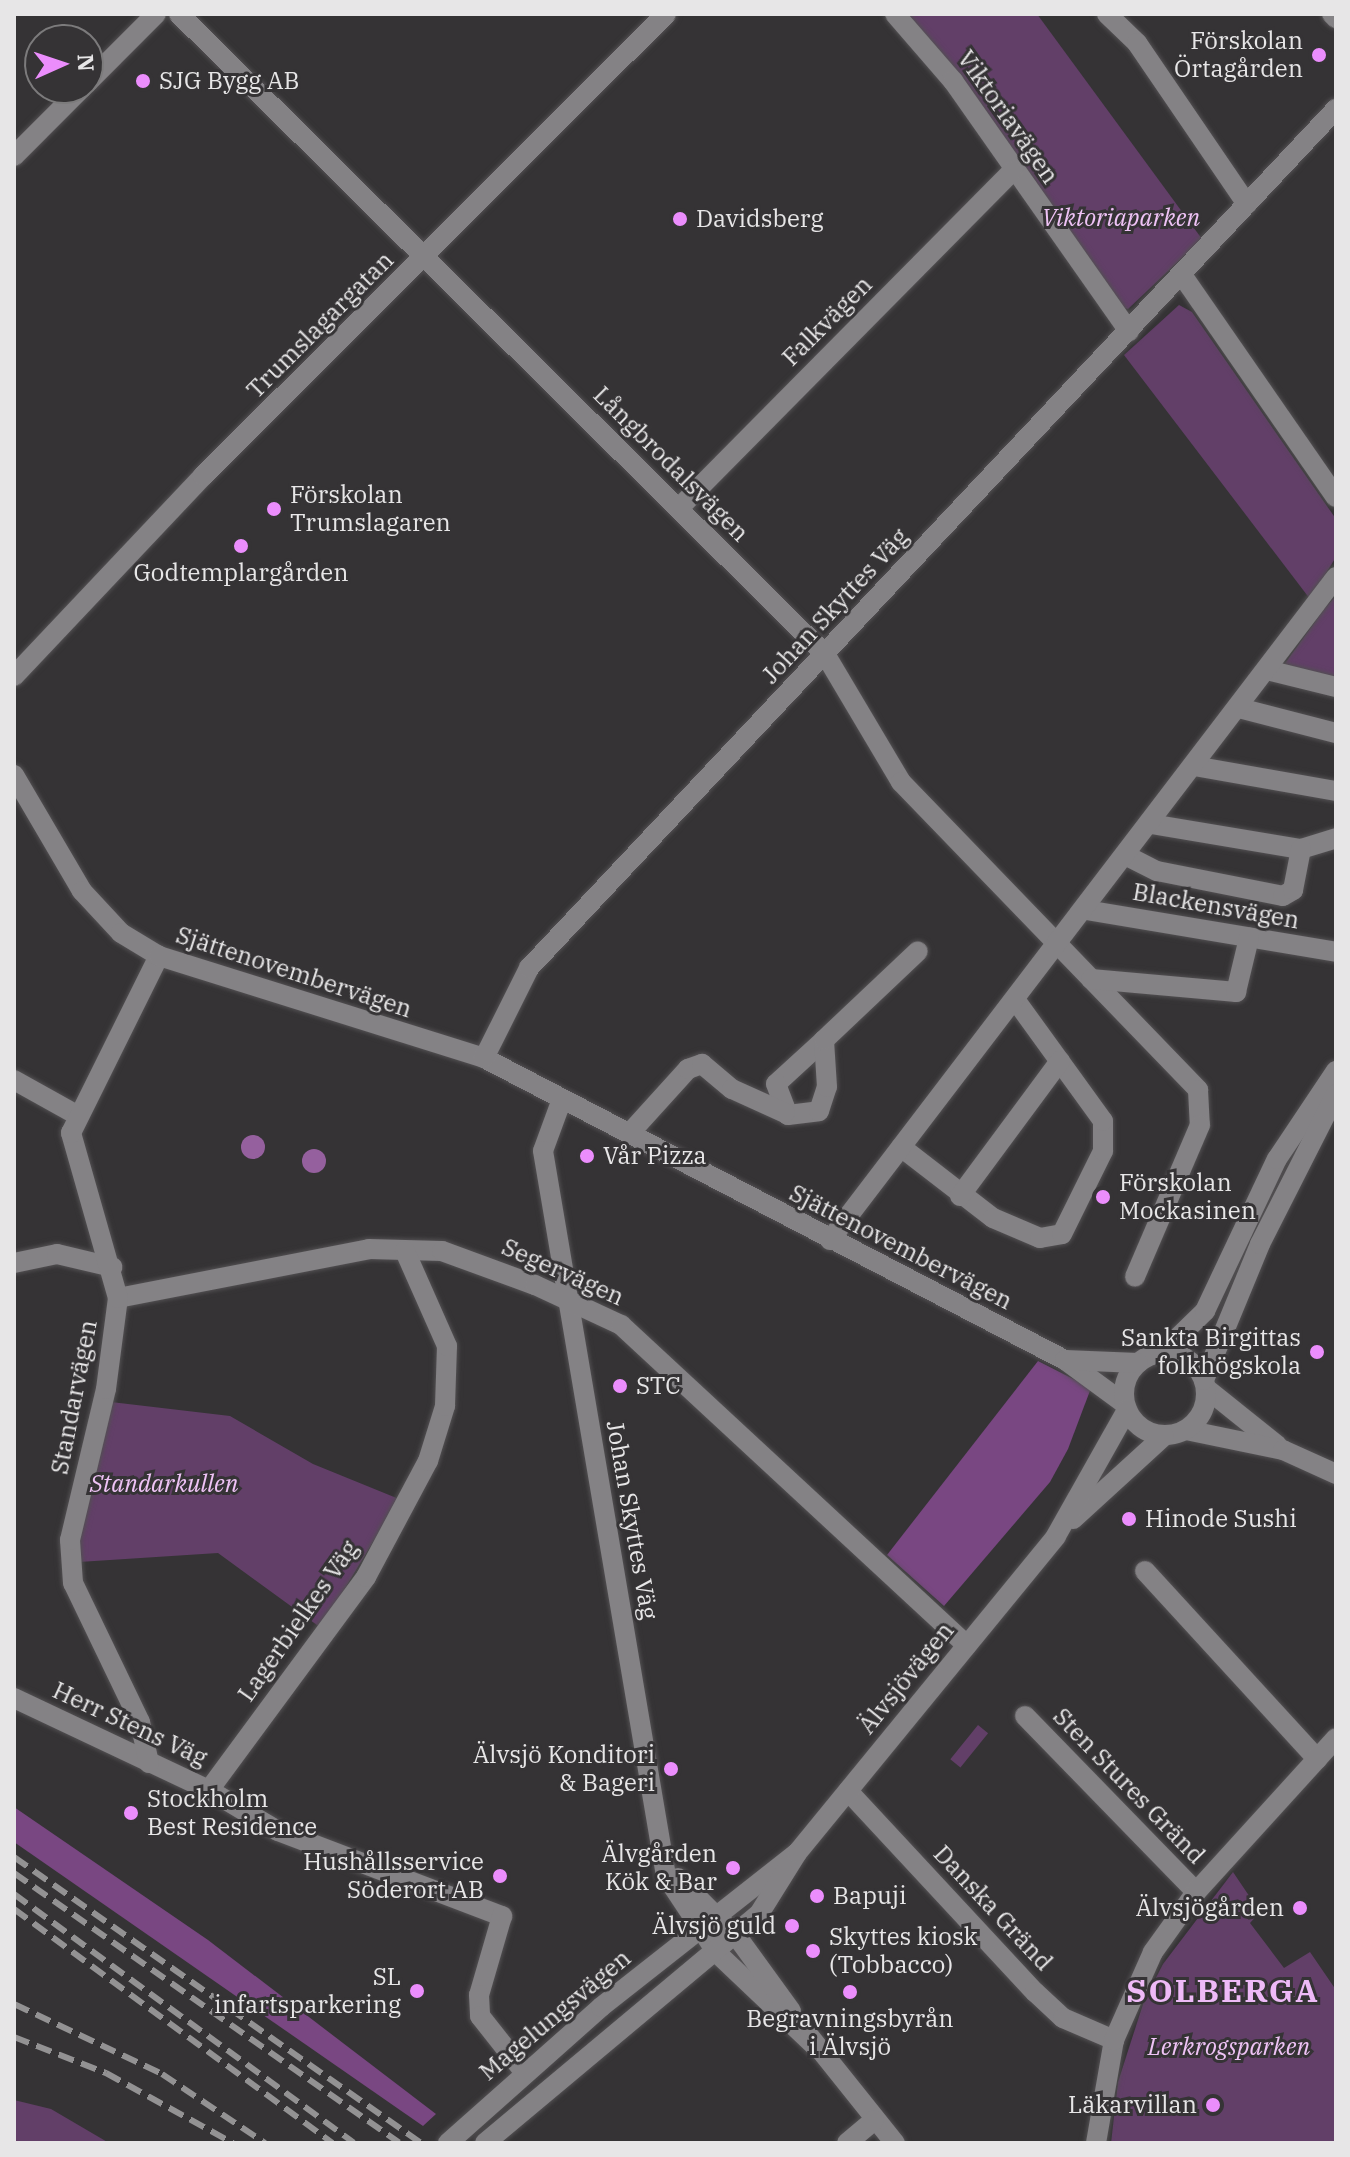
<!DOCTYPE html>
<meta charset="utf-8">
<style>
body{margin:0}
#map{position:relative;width:1350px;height:2157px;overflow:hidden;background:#353335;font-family:"IBM Plex Serif",serif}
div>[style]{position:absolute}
.green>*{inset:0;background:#623f68;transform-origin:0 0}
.forest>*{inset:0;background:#794782}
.water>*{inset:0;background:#95609e}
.round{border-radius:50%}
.roads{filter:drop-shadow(0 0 2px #525052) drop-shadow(0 0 2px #525052)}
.street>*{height:20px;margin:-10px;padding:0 10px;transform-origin:10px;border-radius:10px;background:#848285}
.secondary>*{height:20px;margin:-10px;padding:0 10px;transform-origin:10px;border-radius:10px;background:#848285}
.secondary>.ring{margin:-10px;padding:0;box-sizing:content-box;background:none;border:20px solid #848285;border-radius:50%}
.rail>*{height:6px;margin-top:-3px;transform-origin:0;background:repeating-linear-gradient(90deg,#939293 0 16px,transparent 0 24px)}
.dots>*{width:22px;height:22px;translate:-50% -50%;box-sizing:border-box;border:4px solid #353335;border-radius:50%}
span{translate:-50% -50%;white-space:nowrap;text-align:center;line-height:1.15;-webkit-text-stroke:6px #353335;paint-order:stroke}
.poi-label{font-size:24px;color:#e7e6e7}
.right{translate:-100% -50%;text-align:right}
.left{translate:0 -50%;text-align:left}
.street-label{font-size:24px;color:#e7e6e7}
.park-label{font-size:24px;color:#efc3f6;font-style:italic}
.district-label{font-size:32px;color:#eebaf7;font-weight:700;letter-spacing:2px}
.frame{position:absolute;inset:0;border:16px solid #e7e6e7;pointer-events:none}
.north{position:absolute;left:24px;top:24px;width:80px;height:80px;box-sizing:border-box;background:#353335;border:2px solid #7c7b7c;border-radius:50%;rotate:87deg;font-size:22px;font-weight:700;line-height:32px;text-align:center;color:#e7e6e7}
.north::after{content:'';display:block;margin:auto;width:28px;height:36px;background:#eb8dfc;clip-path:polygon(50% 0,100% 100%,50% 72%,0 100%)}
</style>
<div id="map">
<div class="green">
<div style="clip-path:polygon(909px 14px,1037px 14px,1202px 239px,1128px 309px,1117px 306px)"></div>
<div style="clip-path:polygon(1179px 305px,1192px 312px,1336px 519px,1336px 557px,1310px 599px,1124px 355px)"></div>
<div style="clip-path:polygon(1336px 596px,1336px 683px,1283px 666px,1325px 608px)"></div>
<div style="clip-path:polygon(111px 1402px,230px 1416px,313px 1464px,399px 1499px,321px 1628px,218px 1553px,79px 1562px,77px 1534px)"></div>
<div style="left:978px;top:1725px;width:13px;height:44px;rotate:39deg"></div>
<div style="clip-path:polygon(1233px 1872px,1260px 1912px,1250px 1923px,1284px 1968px,1310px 1952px,1336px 1990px,1336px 2143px,1111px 2143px,1118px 2082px,1144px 2001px,1163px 1964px)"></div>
<div style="clip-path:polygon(14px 2100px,51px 2109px,109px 2143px,14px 2143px)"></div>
</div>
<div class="forest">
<div style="clip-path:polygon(1038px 1361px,1091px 1388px,1068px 1449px,1050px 1482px,944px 1606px,887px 1555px)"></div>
<div style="clip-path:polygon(14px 1807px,208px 1940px,436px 2114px,423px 2126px,14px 1842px)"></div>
</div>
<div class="water">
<div class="round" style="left:241px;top:1135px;width:24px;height:24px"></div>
<div class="round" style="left:302px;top:1149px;width:24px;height:24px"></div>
</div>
<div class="roads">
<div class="street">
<div style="left:895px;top:14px;width:89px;rotate:49.1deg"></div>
<div style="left:953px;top:81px;width:306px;rotate:54.9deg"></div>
<div style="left:1107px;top:14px;width:42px;rotate:44deg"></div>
<div style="left:1137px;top:43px;width:195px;rotate:55.7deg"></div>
<div style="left:1332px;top:14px;width:6px;rotate:45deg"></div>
<div style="left:1182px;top:275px;width:270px;rotate:55.3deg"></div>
<div style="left:679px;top:508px;width:474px;rotate:-45.3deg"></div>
<div style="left:825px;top:654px;width:149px;rotate:59.3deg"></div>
<div style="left:901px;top:782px;width:428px;rotate:46deg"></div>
<div style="left:1198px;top:1090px;width:35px;rotate:87deg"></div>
<div style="left:1200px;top:1125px;width:165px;rotate:113.2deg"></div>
<div style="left:1267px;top:670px;width:71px;rotate:13.8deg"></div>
<div style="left:14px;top:676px;width:275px;rotate:-46.6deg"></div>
<div style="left:203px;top:476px;width:654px;rotate:-44.94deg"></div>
<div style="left:1239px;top:708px;width:100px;rotate:14.5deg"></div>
<div style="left:1194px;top:766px;width:144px;rotate:10deg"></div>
<div style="left:1151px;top:824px;width:152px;rotate:9.5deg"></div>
<div style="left:1301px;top:849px;width:37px;rotate:-17deg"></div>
<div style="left:1127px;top:856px;width:34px;rotate:27deg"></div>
<div style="left:1157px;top:871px;width:128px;rotate:11.2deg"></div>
<div style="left:1283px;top:896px;width:12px;rotate:-31deg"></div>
<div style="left:1293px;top:890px;width:42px;rotate:-79deg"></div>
<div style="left:1086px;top:910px;width:254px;rotate:9.5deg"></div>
<div style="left:1091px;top:979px;width:146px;rotate:5.1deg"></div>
<div style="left:1236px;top:992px;width:56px;rotate:-76.5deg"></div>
<div style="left:824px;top:1040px;width:65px;rotate:137.5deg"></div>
<div style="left:776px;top:1084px;width:33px;rotate:69deg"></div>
<div style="left:788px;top:1115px;width:31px;rotate:-7deg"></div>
<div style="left:819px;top:1111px;width:25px;rotate:-72deg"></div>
<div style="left:827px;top:1087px;width:47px;rotate:-93.7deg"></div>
<div style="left:824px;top:1040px;width:129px;rotate:-43.4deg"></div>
<div style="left:14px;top:1080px;width:72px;rotate:29.1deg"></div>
<div style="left:562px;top:1099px;width:55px;rotate:110.1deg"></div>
<div style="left:543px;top:1151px;width:735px;rotate:80.37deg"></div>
<div style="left:666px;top:1876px;width:92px;rotate:56.5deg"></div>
<div style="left:717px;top:1953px;width:138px;rotate:43.5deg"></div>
<div style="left:629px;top:1134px;width:88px;rotate:-47.8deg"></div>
<div style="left:688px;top:1069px;width:15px;rotate:-20deg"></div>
<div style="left:702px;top:1064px;width:39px;rotate:40deg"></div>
<div style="left:732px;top:1089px;width:58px;rotate:24.4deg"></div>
<div style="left:901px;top:1147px;width:116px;rotate:37.7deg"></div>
<div style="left:993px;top:1218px;width:51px;rotate:23.1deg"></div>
<div style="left:1040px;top:1238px;width:22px;rotate:-10deg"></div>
<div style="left:1062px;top:1234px;width:93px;rotate:-63.7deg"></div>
<div style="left:1103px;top:1151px;width:30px;rotate:-90deg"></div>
<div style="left:1103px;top:1121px;width:148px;rotate:-125.9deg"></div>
<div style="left:960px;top:1196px;width:168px;rotate:-53.5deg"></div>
<div style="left:830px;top:1240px;width:834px;rotate:-52.65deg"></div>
<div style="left:14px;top:1263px;width:44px;rotate:-11.8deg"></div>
<div style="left:57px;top:1254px;width:57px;rotate:13.3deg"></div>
<div style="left:118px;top:1298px;width:256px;rotate:-11deg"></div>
<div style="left:369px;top:1249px;width:73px;rotate:1.6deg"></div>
<div style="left:442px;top:1251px;width:99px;rotate:20.1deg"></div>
<div style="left:535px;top:1285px;width:95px;rotate:24.9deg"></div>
<div style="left:621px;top:1325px;width:471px;rotate:42.8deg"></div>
<div style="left:1207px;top:1389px;width:90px;rotate:38.7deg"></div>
<div style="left:1186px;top:1430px;width:99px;rotate:11.7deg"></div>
<div style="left:1283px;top:1450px;width:58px;rotate:24.4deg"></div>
<div style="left:1145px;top:1571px;width:255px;rotate:47.5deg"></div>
<div style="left:14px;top:1698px;width:216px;rotate:25.3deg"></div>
<div style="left:209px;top:1790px;width:80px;rotate:30.7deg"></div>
<div style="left:278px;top:1831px;width:240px;rotate:20.8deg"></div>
<div style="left:502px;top:1916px;width:82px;rotate:106.2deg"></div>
<div style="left:479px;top:1995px;width:21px;rotate:87deg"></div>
<div style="left:480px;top:2016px;width:73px;rotate:51.7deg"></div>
<div style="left:1025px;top:1716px;width:245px;rotate:45.8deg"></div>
<div style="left:149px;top:1763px;width:42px;rotate:-102.4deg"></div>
<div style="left:140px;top:1722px;width:154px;rotate:-115.7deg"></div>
<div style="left:73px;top:1583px;width:43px;rotate:-94deg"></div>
<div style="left:70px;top:1540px;width:155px;rotate:-76.6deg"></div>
<div style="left:106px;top:1389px;width:92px;rotate:-82.5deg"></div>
<div style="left:118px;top:1298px;width:172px;rotate:-105.9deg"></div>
<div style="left:71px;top:1133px;width:198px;rotate:-63.6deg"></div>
<div style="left:209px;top:1790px;width:265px;rotate:-53.6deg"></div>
<div style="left:366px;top:1577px;width:132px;rotate:-61.9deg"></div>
<div style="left:428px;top:1461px;width:58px;rotate:-72.8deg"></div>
<div style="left:445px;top:1406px;width:60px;rotate:-88.1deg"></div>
<div style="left:447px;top:1346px;width:104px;rotate:-113.9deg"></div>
<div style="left:848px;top:1791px;width:275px;rotate:47.1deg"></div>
<div style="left:1035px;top:1992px;width:38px;rotate:43deg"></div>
<div style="left:1063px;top:2018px;width:56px;rotate:23.3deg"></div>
<div style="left:678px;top:1878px;width:85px;rotate:45deg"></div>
<div style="left:738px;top:1938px;width:90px;rotate:54deg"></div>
<div style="left:810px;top:2037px;width:136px;rotate:51.3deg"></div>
<div style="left:847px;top:2143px;width:35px;rotate:-40deg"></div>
<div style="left:1096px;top:2143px;width:105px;rotate:-80.1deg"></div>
<div style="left:1114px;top:2040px;width:96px;rotate:-66.1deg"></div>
<div style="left:1153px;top:1952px;width:74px;rotate:-54.4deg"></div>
<div style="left:1196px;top:1892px;width:208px;rotate:-47.7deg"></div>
</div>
<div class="secondary">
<div style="left:179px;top:14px;width:909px;rotate:44.73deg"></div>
<div style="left:88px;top:82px;width:96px;rotate:-45deg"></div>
<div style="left:14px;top:156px;width:96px;rotate:-45deg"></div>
<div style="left:14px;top:775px;width:134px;rotate:59.6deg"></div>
<div style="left:82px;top:891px;width:57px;rotate:47.1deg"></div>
<div style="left:121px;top:933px;width:44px;rotate:31.2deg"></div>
<div style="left:159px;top:956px;width:341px;rotate:17.4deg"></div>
<div style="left:484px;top:1058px;width:655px;rotate:27.47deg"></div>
<div style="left:1065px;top:1360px;width:74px;rotate:36.3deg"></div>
<div style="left:484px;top:1058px;width:101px;rotate:-63.4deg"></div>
<div style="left:529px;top:968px;width:1179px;rotate:-46.79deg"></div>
<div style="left:1163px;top:1352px;width:59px;rotate:-44.3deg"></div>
<div style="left:1205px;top:1311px;width:168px;rotate:-64.7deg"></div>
<div style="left:1277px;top:1159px;width:106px;rotate:-56.2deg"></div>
<div class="ring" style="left:1124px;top:1353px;width:62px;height:62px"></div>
<div style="left:1065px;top:1360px;width:73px;rotate:2.4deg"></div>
<div style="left:1204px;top:1380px;width:147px;rotate:-67.6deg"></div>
<div style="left:1260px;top:1244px;width:168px;rotate:-63.1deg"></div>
<div style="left:1073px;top:1519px;width:123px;rotate:-42.4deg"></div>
<div style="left:448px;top:2143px;width:205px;rotate:-41.6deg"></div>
<div style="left:601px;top:2007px;width:249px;rotate:-38.2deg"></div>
<div style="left:485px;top:2143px;width:357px;rotate:-39.9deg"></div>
<div style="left:759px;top:1914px;width:72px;rotate:-58.1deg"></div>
<div style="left:797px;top:1853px;width:409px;rotate:-50.7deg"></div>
<div style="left:1056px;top:1536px;width:145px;rotate:-60.6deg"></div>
</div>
</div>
<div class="rail">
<div style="left:14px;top:1857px;width:497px;rotate:35.1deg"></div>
<div style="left:14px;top:1873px;width:470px;rotate:35deg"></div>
<div style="left:14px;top:1894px;width:421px;rotate:36.2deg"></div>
<div style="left:14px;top:1909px;width:395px;rotate:36.3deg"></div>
<div style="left:14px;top:2004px;width:164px;rotate:25.3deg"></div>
<div style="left:162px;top:2074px;width:124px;rotate:33.8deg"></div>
<div style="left:14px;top:2037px;width:99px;rotate:21.4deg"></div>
<div style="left:106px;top:2073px;width:145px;rotate:28.9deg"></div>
</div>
<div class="dots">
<div style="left:1319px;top:55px;background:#eb8dfc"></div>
<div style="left:143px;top:81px;background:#eb8dfc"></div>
<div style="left:680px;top:219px;background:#eb8dfc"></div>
<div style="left:274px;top:509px;background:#eb8dfc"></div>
<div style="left:241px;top:546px;background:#eb8dfc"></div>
<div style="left:587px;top:1156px;background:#eb8dfc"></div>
<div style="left:1103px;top:1197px;background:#eb8dfc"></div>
<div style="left:1317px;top:1352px;background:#eb8dfc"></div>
<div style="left:620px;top:1386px;background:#eb8dfc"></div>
<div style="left:1129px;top:1519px;background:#eb8dfc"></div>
<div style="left:671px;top:1769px;background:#eb8dfc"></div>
<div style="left:131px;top:1813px;background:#eb8dfc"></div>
<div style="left:733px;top:1868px;background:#eb8dfc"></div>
<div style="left:500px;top:1876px;background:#eb8dfc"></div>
<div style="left:817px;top:1896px;background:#eb8dfc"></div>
<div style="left:1300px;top:1908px;background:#eb8dfc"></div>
<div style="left:792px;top:1926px;background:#eb8dfc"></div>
<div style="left:813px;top:1951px;background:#eb8dfc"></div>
<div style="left:417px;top:1991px;background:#eb8dfc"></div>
<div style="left:850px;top:1992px;background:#eb8dfc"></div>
<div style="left:1213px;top:2105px;background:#eb8dfc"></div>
</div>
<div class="poi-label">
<span class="right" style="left:1303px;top:55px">Förskolan<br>Örtagården</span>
<span class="left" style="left:159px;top:81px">SJG Bygg AB</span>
<span class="left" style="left:696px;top:219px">Davidsberg</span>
<span class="left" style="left:290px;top:509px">Förskolan<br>Trumslagaren</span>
<span style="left:241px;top:573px">Godtemplargården</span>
<span class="left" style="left:603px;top:1156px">Vår Pizza</span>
<span class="left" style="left:1119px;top:1197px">Förskolan<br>Mockasinen</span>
<span class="right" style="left:1301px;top:1352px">Sankta Birgittas<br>folkhögskola</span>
<span class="left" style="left:636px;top:1386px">STC</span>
<span class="left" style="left:1145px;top:1519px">Hinode Sushi</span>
<span class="right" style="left:655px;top:1769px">Älvsjö Konditori<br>&amp; Bageri</span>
<span class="left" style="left:147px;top:1813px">Stockholm<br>Best Residence</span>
<span class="right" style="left:717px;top:1868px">Älvgården<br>Kök &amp; Bar</span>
<span class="right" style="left:484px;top:1876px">Hushållsservice<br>Söderort AB</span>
<span class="left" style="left:833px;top:1896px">Bapuji</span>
<span class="right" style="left:1284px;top:1908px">Älvsjögården</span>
<span class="right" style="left:776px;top:1926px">Älvsjö guld</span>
<span class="left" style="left:829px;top:1951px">Skyttes kiosk<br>(Tobbacco)</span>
<span class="right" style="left:401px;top:1991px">SL<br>infartsparkering</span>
<span style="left:850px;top:2033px">Begravningsbyrån<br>i Älvsjö</span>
<span class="right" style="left:1197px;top:2105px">Läkarvillan</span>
</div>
<div class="street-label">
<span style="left:1008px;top:117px;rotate:55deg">Viktoriavägen</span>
<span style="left:827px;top:321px;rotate:-45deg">Falkvägen</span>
<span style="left:320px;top:325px;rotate:-45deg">Trumslagargatan</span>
<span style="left:671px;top:464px;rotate:45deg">Långbrodalsvägen</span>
<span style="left:835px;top:606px;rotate:-47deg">Johan Skyttes Väg</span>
<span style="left:1216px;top:906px;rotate:10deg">Blackensvägen</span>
<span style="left:294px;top:972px;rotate:18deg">Sjättenovembervägen</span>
<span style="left:901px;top:1247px;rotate:27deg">Sjättenovembervägen</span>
<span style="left:563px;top:1272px;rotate:24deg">Segervägen</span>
<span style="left:74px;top:1397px;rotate:-79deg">Standarvägen</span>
<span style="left:632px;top:1520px;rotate:80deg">Johan Skyttes Väg</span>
<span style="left:298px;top:1621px;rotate:-55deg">Lagerbielkes Väg</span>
<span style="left:906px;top:1678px;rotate:-51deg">Älvsjövägen</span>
<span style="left:130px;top:1724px;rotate:25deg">Herr Stens Väg</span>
<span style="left:1129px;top:1786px;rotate:46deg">Sten Stures Gränd</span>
<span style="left:993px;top:1908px;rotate:47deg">Danska Gränd</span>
<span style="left:555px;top:2015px;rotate:-40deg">Magelungsvägen</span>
</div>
<div class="park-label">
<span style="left:1121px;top:218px">Viktoriaparken</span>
<span style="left:164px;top:1484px">Standarkullen</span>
<span style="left:1229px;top:2047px">Lerkrogsparken</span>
</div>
<div class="district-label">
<span style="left:1223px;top:1990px">SOLBERGA</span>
</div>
<div class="frame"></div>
<div class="north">N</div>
</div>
